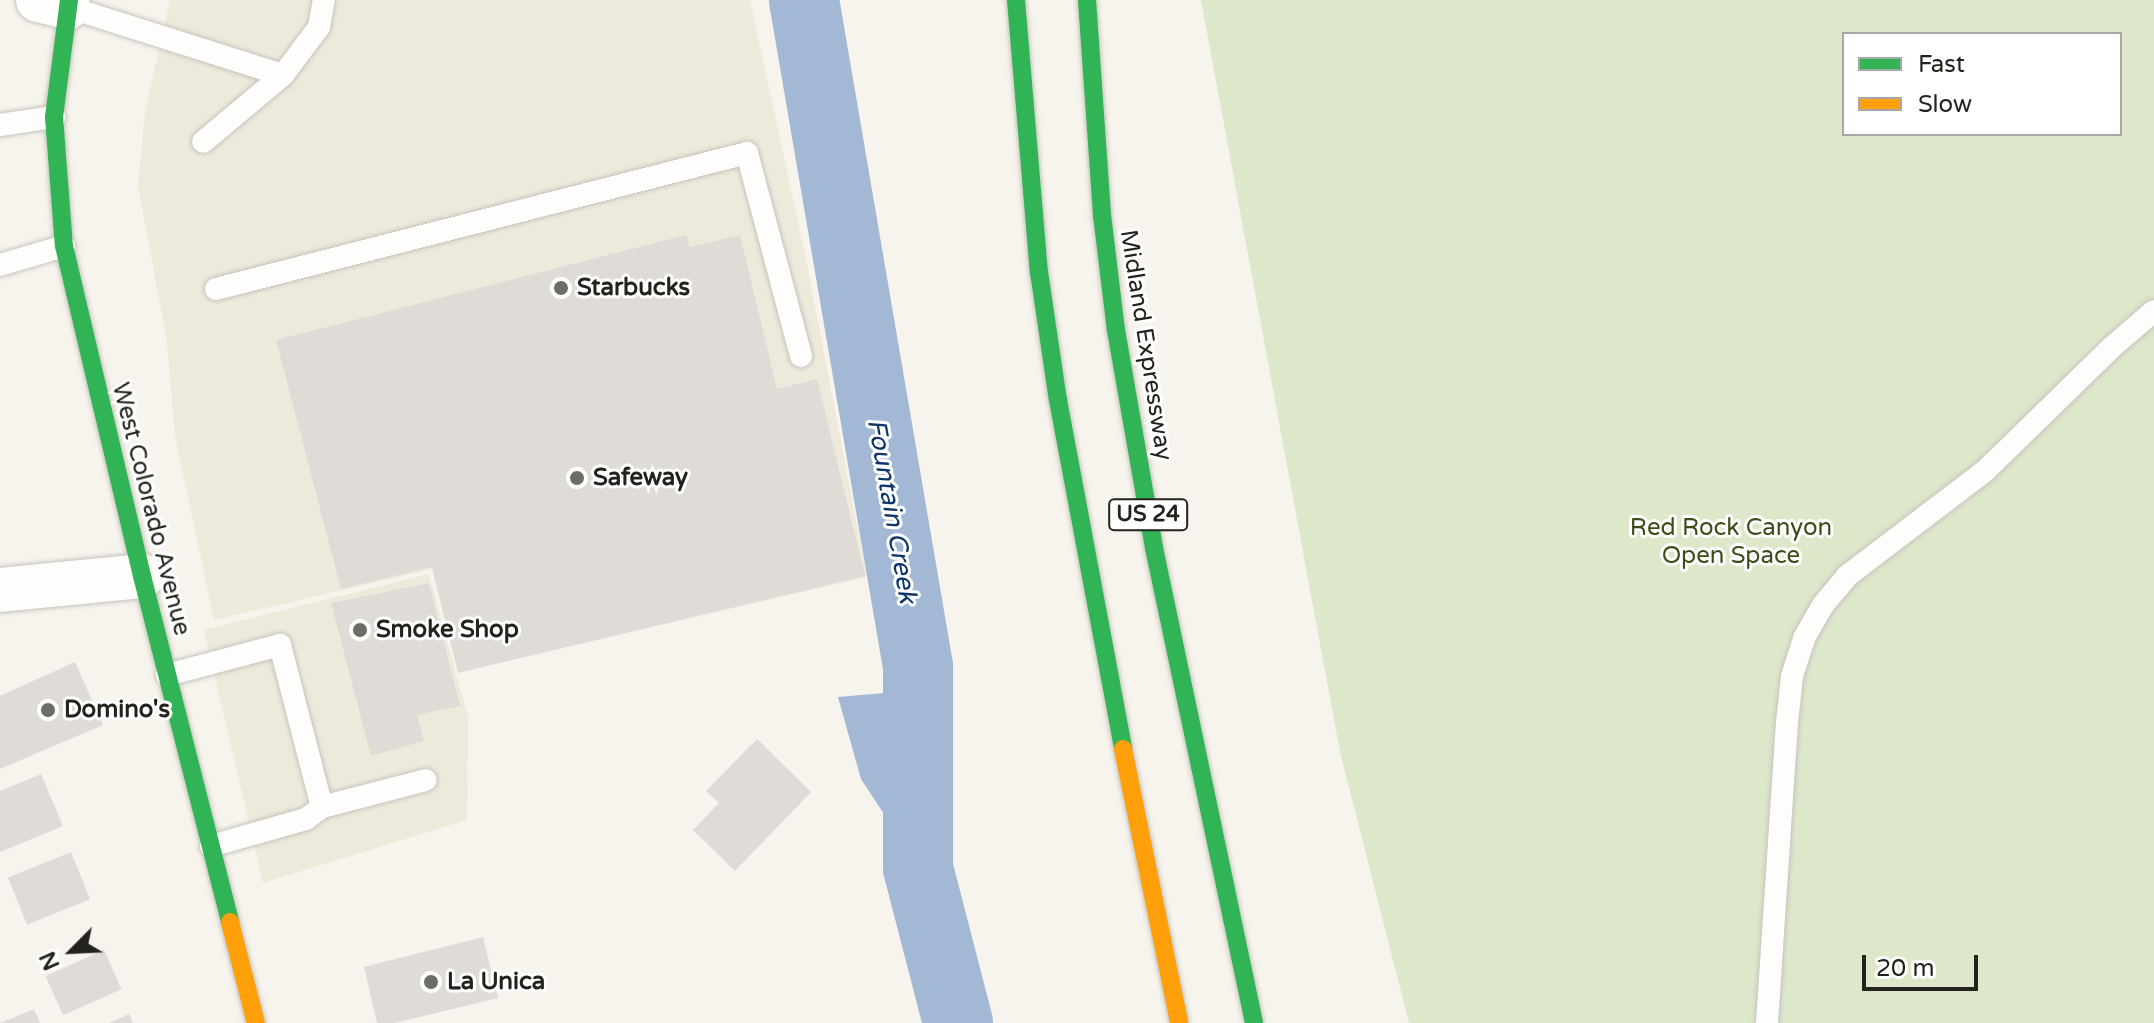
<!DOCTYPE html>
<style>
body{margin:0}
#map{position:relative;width:2154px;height:1023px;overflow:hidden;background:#f6f4ec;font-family:"Varela Round",sans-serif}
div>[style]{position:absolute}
.built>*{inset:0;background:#eeeadb}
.green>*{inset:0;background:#dde7ca}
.water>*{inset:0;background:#a3b8d4}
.river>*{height:70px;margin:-35px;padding:0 35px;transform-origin:35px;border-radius:35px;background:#a3b8d4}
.building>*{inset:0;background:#dfdcd8;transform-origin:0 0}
.roads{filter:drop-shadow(0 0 2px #c5c4be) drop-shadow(0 0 2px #c5c4be)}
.lane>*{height:22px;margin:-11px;padding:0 11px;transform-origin:11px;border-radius:11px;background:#fefdfc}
.street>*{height:44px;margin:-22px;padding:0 22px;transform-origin:22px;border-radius:22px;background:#fefdfc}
.fast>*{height:18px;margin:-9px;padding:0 9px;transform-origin:9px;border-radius:9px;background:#30b455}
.slow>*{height:18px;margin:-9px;padding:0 9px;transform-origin:9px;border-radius:9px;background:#ff9f0a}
.dots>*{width:22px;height:22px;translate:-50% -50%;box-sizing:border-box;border:4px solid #fff;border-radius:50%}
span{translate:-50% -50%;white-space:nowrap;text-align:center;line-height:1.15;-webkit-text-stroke:6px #fff;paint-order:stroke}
.shield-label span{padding:2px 6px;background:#fff;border:2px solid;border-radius:6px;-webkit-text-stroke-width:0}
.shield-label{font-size:22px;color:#23221d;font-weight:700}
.poi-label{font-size:24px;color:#23221d;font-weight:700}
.left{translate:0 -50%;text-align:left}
.street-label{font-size:24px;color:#23221d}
.park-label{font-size:24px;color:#3b4d17}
.water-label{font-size:26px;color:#0d356a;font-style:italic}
.legend{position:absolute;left:1842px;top:32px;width:280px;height:104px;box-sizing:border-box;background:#fff;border:2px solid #a7a7a5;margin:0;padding:10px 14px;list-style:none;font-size:24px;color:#23221d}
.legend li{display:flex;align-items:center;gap:16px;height:40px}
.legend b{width:40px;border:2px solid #a7a7a5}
.north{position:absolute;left:32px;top:911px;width:80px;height:80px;-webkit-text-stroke:6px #fff;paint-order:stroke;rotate:246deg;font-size:22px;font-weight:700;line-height:32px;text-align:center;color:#23221d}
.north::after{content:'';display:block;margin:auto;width:28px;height:36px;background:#23221d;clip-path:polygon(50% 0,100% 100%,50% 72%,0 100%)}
.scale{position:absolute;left:1862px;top:955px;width:116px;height:36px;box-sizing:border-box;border:4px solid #23221d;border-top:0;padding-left:10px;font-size:24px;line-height:28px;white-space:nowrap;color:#23221d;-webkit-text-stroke:6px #fff;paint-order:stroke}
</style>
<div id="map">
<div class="built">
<div style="clip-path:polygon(170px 0,750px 0,805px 254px,867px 577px,458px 672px,432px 569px,214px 620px,175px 436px,167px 342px,138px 186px,145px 112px)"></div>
<div style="clip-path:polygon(429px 574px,468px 717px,467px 820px,263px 883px,204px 630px)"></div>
</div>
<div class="green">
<div style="clip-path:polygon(evenodd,1201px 0,2154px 0,2154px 1023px,1409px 1023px,1340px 752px,1201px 0,1844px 34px,2120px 34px,2120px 134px,1844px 134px,1844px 34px)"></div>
</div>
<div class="water">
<div style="clip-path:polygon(942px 688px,948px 776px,932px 845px,907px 849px,861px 779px,838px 697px)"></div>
</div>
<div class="river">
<div style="left:804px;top:0;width:676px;rotate:80.29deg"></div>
<div style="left:918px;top:666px;width:202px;rotate:90deg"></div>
<div style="left:918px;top:868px;width:160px;rotate:75.5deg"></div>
</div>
<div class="building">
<div style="clip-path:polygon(686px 235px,690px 247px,740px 235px,777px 389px,817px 379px,865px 576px,458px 673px,432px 567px,341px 589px,276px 340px)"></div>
<div style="clip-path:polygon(429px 583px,460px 706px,417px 715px,424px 741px,371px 756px,331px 603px)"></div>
<div style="clip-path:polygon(75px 662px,103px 725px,0 769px,0 696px)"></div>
<div style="clip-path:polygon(757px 739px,811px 792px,735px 871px,693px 830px,719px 803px,706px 791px)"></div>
<div style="clip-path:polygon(41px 774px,63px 826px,0 852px,0 791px)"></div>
<div style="left:71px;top:852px;width:51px;height:68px;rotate:68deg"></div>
<div style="clip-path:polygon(483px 937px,498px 998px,395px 1023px,377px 1023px,364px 967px)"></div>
<div style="left:104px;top:950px;width:43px;height:64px;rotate:66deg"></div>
<div style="clip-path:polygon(34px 1009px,40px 1023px,0 1023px)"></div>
<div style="clip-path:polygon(129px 1014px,133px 1023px,109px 1023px)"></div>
</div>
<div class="roads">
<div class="lane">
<div style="left:68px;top:7px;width:225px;rotate:17.6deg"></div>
<div style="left:283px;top:75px;width:104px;rotate:140.1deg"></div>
<div style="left:283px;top:75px;width:60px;rotate:-53.1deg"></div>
<div style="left:319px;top:27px;width:27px;rotate:-80deg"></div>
<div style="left:0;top:125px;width:55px;rotate:-8.4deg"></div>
<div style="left:0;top:265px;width:67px;rotate:-16.5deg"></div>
<div style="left:216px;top:289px;width:548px;rotate:-14.37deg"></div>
<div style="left:747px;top:153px;width:210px;rotate:75.1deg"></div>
<div style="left:167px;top:675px;width:117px;rotate:-14.9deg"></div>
<div style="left:280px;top:645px;width:167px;rotate:75.5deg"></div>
<div style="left:322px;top:807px;width:107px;rotate:-14.6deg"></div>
<div style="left:211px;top:846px;width:99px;rotate:-15.9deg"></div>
<div style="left:306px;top:819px;width:20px;rotate:-37deg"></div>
<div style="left:1767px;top:1023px;width:301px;rotate:-86.2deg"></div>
<div style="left:1787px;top:723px;width:47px;rotate:-83.9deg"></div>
<div style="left:1792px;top:676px;width:40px;rotate:-72deg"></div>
<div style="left:1804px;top:638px;width:38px;rotate:-60deg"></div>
<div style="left:1823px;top:605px;width:38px;rotate:-50deg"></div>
<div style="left:1847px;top:576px;width:173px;rotate:-37.3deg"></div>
<div style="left:1985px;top:471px;width:177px;rotate:-44.3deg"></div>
<div style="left:2112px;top:347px;width:55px;rotate:-40.6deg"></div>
</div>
<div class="street">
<div style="left:38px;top:0;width:31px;rotate:13deg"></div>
<div style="left:0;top:590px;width:143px;rotate:-5.6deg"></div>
</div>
<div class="fast">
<div style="left:69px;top:0;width:118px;rotate:97.3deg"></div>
<div style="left:54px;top:117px;width:129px;rotate:85.6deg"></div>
<div style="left:64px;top:246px;width:339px;rotate:76.7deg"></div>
<div style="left:142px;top:576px;width:357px;rotate:75.7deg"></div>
<div style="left:1016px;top:0;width:273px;rotate:85.2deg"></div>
<div style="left:1039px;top:272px;width:129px;rotate:81.6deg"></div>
<div style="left:1058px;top:400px;width:355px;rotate:79.4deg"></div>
<div style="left:1087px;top:0;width:216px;rotate:86deg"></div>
<div style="left:1102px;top:215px;width:116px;rotate:83.1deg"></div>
<div style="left:1116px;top:330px;width:221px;rotate:80.1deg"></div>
<div style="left:1154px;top:548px;width:485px;rotate:78.1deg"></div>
</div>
<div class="slow">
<div style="left:1123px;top:749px;width:280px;rotate:78.4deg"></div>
<div style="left:230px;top:922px;width:104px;rotate:75.6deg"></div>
</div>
</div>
<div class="dots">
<div style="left:561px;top:288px;background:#6d6c65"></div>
<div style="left:577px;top:478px;background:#6d6c65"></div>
<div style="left:360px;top:630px;background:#6d6c65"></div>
<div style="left:48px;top:710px;background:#6d6c65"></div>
<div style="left:431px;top:982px;background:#6d6c65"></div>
</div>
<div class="shield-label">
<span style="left:1148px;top:515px">US 24</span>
</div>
<div class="poi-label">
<span class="left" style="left:577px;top:288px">Starbucks</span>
<span class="left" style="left:593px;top:478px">Safeway</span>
<span class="left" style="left:376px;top:630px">Smoke Shop</span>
<span class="left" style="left:64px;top:710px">Domino's</span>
<span class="left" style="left:447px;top:982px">La Unica</span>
</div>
<div class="street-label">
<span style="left:1146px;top:345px;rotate:81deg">Midland Expressway</span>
<span style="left:151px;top:509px;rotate:76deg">West Colorado Avenue</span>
</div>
<div class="park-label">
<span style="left:1731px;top:542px">Red Rock Canyon<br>Open Space</span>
</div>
<div class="water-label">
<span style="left:892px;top:511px;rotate:80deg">Fountain Creek</span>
</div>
<ul class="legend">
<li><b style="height:10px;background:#30b455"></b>Fast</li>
<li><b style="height:10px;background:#ff9f0a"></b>Slow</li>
</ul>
<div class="north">N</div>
<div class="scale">20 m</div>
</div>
